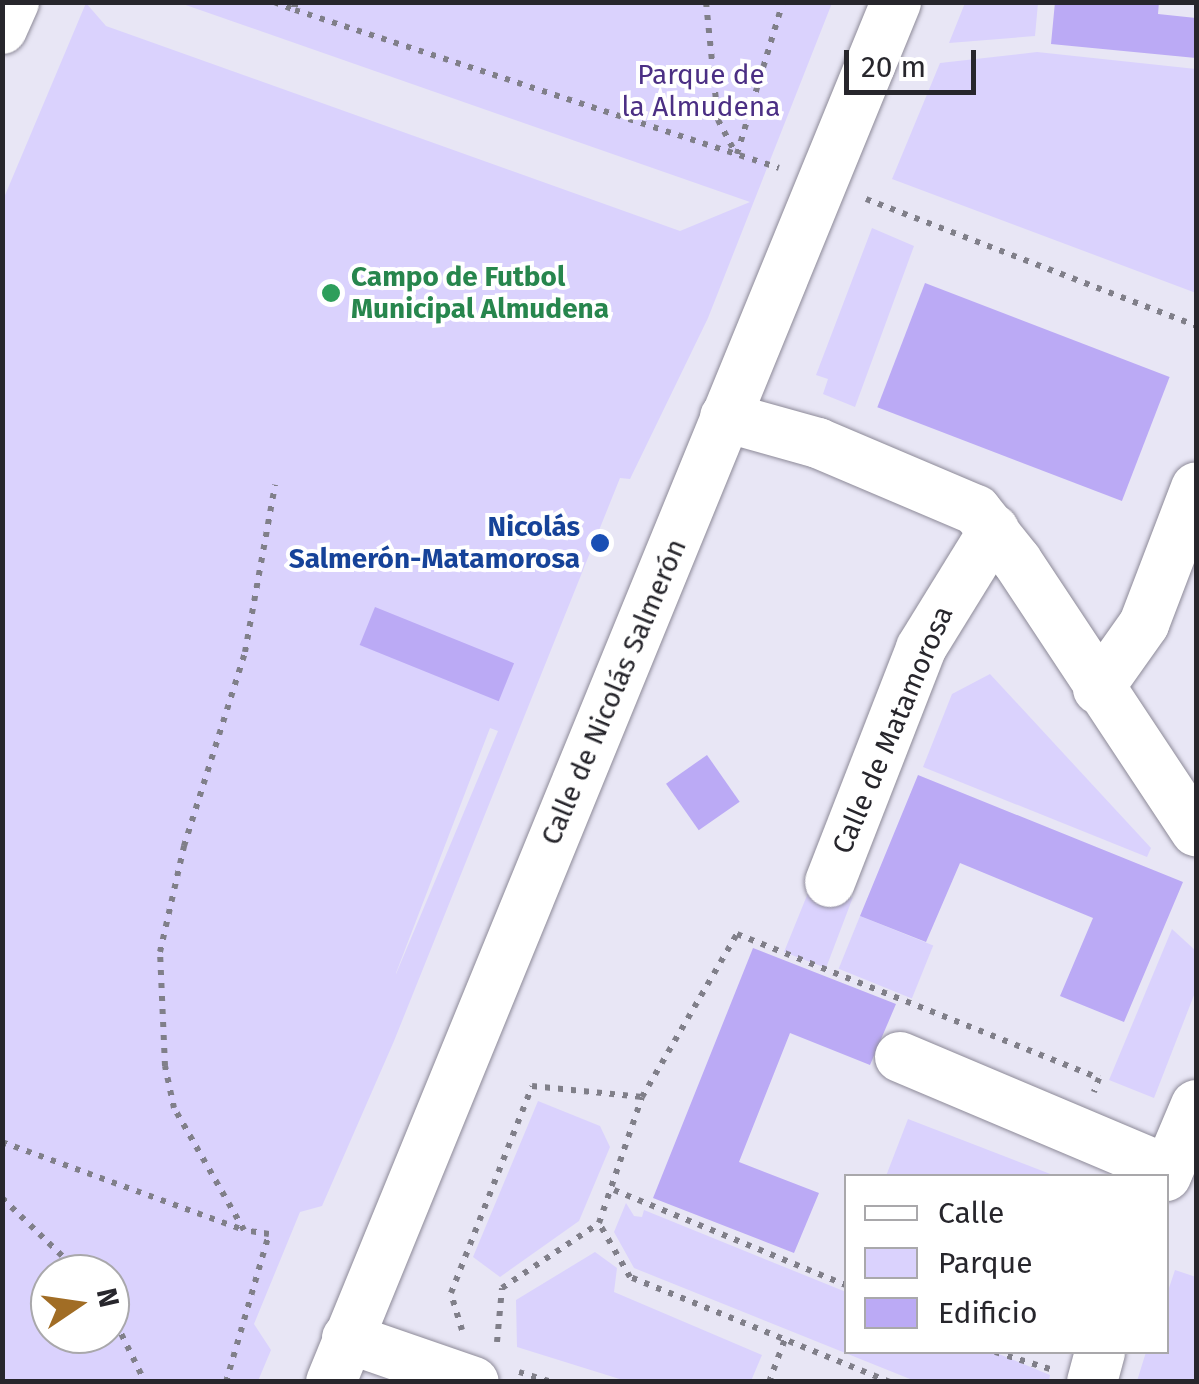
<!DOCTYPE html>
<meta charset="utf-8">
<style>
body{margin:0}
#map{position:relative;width:1199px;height:1384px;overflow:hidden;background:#e8e6f5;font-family:"Fira Sans",sans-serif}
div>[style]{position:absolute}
.green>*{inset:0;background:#dad2fd;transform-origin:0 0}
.building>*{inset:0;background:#bbaaf5;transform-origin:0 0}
.path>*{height:6px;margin-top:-3px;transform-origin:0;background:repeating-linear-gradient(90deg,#807f89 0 5px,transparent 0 13px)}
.roads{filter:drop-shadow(0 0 2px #8d8a98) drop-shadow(0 0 2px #8d8a98)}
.minor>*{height:50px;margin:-25px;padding:0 25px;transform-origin:25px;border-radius:25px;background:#fff}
.dots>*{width:28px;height:28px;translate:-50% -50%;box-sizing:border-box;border:5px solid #fff;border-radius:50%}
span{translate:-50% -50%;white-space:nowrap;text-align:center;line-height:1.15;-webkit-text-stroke:8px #fff;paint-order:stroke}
.park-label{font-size:28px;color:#4b2f84}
.leisure-label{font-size:28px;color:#27864d;font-weight:700}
.left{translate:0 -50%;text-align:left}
.transit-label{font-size:28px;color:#164399;font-weight:700}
.right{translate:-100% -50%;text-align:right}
.street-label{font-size:28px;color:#27262c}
.frame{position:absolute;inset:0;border:5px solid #27262c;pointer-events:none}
.legend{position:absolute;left:844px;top:1174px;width:325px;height:180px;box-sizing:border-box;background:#fff;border:2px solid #a9a8ab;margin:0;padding:12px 18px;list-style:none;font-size:30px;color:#27262c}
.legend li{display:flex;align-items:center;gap:20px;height:50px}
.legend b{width:50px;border:2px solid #a9a8ab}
.north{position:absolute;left:30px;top:1254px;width:100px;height:100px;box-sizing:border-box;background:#fff;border:2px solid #a9a8ab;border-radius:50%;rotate:77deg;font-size:28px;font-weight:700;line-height:40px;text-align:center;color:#27262c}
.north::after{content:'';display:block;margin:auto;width:35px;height:45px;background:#a16d25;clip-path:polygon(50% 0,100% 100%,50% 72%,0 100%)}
.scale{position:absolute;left:844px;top:50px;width:132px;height:45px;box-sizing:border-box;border:5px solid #27262c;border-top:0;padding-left:12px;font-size:30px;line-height:35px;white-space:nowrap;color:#27262c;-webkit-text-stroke:8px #fff;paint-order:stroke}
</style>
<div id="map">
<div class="green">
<div style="clip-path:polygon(evenodd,86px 3px,106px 26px,680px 231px,750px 202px,180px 3px,832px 3px,708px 318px,630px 479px,620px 478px,394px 1041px,322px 1206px,300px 1212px,254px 1324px,271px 1350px,258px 1381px,3px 1382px,3px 200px,86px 3px,490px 728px,498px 731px,396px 974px,396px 973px,490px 728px,86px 3px,50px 1274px,110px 1274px,110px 1334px,50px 1334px,50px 1274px)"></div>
<div style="clip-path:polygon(965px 3px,1038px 3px,1035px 36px,949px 43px)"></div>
<div style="clip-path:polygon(1037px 52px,1196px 69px,1196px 293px,892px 179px,940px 63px)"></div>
<div style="clip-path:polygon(872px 228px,914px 246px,855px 407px,823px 394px,828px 379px,816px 375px)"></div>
<div style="clip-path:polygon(990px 674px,1151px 848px,1147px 857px,923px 767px,952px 694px)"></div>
<div style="clip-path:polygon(808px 893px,838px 905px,853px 897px,826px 968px,784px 952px)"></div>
<div style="left:860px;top:916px;width:79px;height:57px;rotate:22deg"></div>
<div style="clip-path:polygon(1172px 929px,1196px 951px,1196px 990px,1154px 1098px,1109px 1080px)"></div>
<div style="clip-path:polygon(538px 1101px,600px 1126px,610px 1147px,579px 1221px,500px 1277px,473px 1257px)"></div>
<div style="clip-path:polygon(908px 1119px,1053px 1175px,1052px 1176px,886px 1176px)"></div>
<div style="clip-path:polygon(626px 1203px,634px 1216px,642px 1217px,644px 1210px,846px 1292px,846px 1352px,994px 1352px,1050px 1375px,1049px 1381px,915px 1381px,634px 1268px,614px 1232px)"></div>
<div style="clip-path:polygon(595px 1252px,617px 1268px,614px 1292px,762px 1355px,751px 1381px,626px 1381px,517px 1347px,516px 1300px)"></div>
<div style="clip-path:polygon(1175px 1270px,1196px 1277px,1196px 1381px,1137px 1381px,1146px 1352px,1166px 1352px,1167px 1294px)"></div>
</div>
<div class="building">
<div style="clip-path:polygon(1055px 2px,1159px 2px,1158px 14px,1196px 18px,1196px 58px,1051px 44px)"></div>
<div style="left:925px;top:283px;width:262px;height:133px;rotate:21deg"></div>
<div style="left:375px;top:607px;width:150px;height:41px;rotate:22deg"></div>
<div style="left:707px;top:755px;width:57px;height:50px;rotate:55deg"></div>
<div style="clip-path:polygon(918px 775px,1183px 882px,1124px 1022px,1060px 996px,1093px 918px,960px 863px,926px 942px,860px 916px)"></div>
<div style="clip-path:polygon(753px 948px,896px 1004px,870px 1065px,790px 1033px,739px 1162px,819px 1193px,794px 1253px,653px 1198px)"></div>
</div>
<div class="path">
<div style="left:274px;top:2px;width:22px;rotate:21deg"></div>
<div style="left:295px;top:2px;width:8px;rotate:90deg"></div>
<div style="left:295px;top:10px;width:509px;rotate:18.08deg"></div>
<div style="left:706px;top:2px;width:119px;rotate:84.2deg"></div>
<div style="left:718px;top:120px;width:38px;rotate:62deg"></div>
<div style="left:737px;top:154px;width:159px;rotate:-73.2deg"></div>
<div style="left:866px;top:199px;width:354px;rotate:21deg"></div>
<div style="left:2px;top:1142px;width:258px;rotate:20deg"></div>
<div style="left:614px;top:1190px;width:251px;rotate:22.3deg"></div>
<div style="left:2px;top:1198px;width:110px;rotate:43.9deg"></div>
<div style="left:110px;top:1311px;width:79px;rotate:63.8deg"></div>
<div style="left:462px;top:1330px;width:39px;rotate:-107deg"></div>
<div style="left:451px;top:1293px;width:222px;rotate:-68.6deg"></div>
<div style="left:532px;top:1086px;width:111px;rotate:5.7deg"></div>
<div style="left:497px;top:1342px;width:54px;rotate:-84.7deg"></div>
<div style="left:502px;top:1288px;width:117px;rotate:-33.8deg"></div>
<div style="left:995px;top:1352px;width:58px;rotate:17.2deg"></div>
<div style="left:519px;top:1372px;width:34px;rotate:17deg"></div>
<div style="left:226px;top:1382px;width:154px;rotate:-73.8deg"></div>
<div style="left:269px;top:1234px;width:25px;rotate:-171deg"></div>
<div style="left:244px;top:1230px;width:141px;rotate:-119.8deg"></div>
<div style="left:174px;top:1108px;width:43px;rotate:-102.1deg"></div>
<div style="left:165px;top:1066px;width:114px;rotate:-92.5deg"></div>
<div style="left:160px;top:952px;width:109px;rotate:-77.2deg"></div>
<div style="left:184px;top:846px;width:203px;rotate:-72.5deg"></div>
<div style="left:245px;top:652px;width:170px;rotate:-79.8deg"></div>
<div style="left:769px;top:1382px;width:46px;rotate:-69.6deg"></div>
<div style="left:890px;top:1382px;width:280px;rotate:-158deg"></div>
<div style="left:630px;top:1277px;width:62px;rotate:-119.9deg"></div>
<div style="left:599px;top:1223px;width:133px;rotate:-71.2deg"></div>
<div style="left:642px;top:1097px;width:189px;rotate:-59.8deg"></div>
<div style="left:737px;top:934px;width:390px;rotate:21.7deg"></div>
<div style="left:1099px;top:1078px;width:15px;rotate:110deg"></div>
</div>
<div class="roads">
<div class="minor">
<div style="left:2px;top:29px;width:30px;rotate:-66deg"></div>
<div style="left:725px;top:417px;width:97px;rotate:15.6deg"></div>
<div style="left:818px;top:443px;width:172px;rotate:23deg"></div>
<div style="left:976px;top:510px;width:65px;rotate:51.2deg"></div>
<div style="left:1017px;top:561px;width:324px;rotate:56.5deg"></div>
<div style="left:1098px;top:689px;width:80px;rotate:-54.7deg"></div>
<div style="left:1144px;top:624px;width:146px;rotate:-69.1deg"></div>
<div style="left:830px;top:882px;width:251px;rotate:-68.7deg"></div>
<div style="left:921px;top:648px;width:139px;rotate:-58.3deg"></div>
<div style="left:900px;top:1057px;width:291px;rotate:22.9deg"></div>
<div style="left:1166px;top:1176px;width:77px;rotate:-67.1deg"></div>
<div style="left:347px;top:1338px;width:134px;rotate:19.1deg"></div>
<div style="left:331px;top:1382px;width:1491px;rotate:-67.73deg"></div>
<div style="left:1092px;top:1382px;width:31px;rotate:-75deg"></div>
</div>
</div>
<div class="dots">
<div style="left:331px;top:293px;background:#2e9e5b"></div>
<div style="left:600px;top:543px;background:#1a4fb4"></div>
</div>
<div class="park-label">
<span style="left:701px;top:91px">Parque de<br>la Almudena</span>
</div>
<div class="leisure-label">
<span class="left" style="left:351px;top:293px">Campo de Futbol<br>Municipal Almudena</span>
</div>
<div class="transit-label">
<span class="right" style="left:580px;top:543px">Nicolás<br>Salmerón-Matamorosa</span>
</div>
<div class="street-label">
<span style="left:614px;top:692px;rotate:-67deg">Calle de Nicolás Salmerón</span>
<span style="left:893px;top:730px;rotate:-67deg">Calle de Matamorosa</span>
</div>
<div class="frame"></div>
<ul class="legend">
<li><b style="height:12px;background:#fff"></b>Calle</li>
<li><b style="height:28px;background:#dad2fd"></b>Parque</li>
<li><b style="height:28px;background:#bbaaf5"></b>Edificio</li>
</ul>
<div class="north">N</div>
<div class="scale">20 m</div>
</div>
